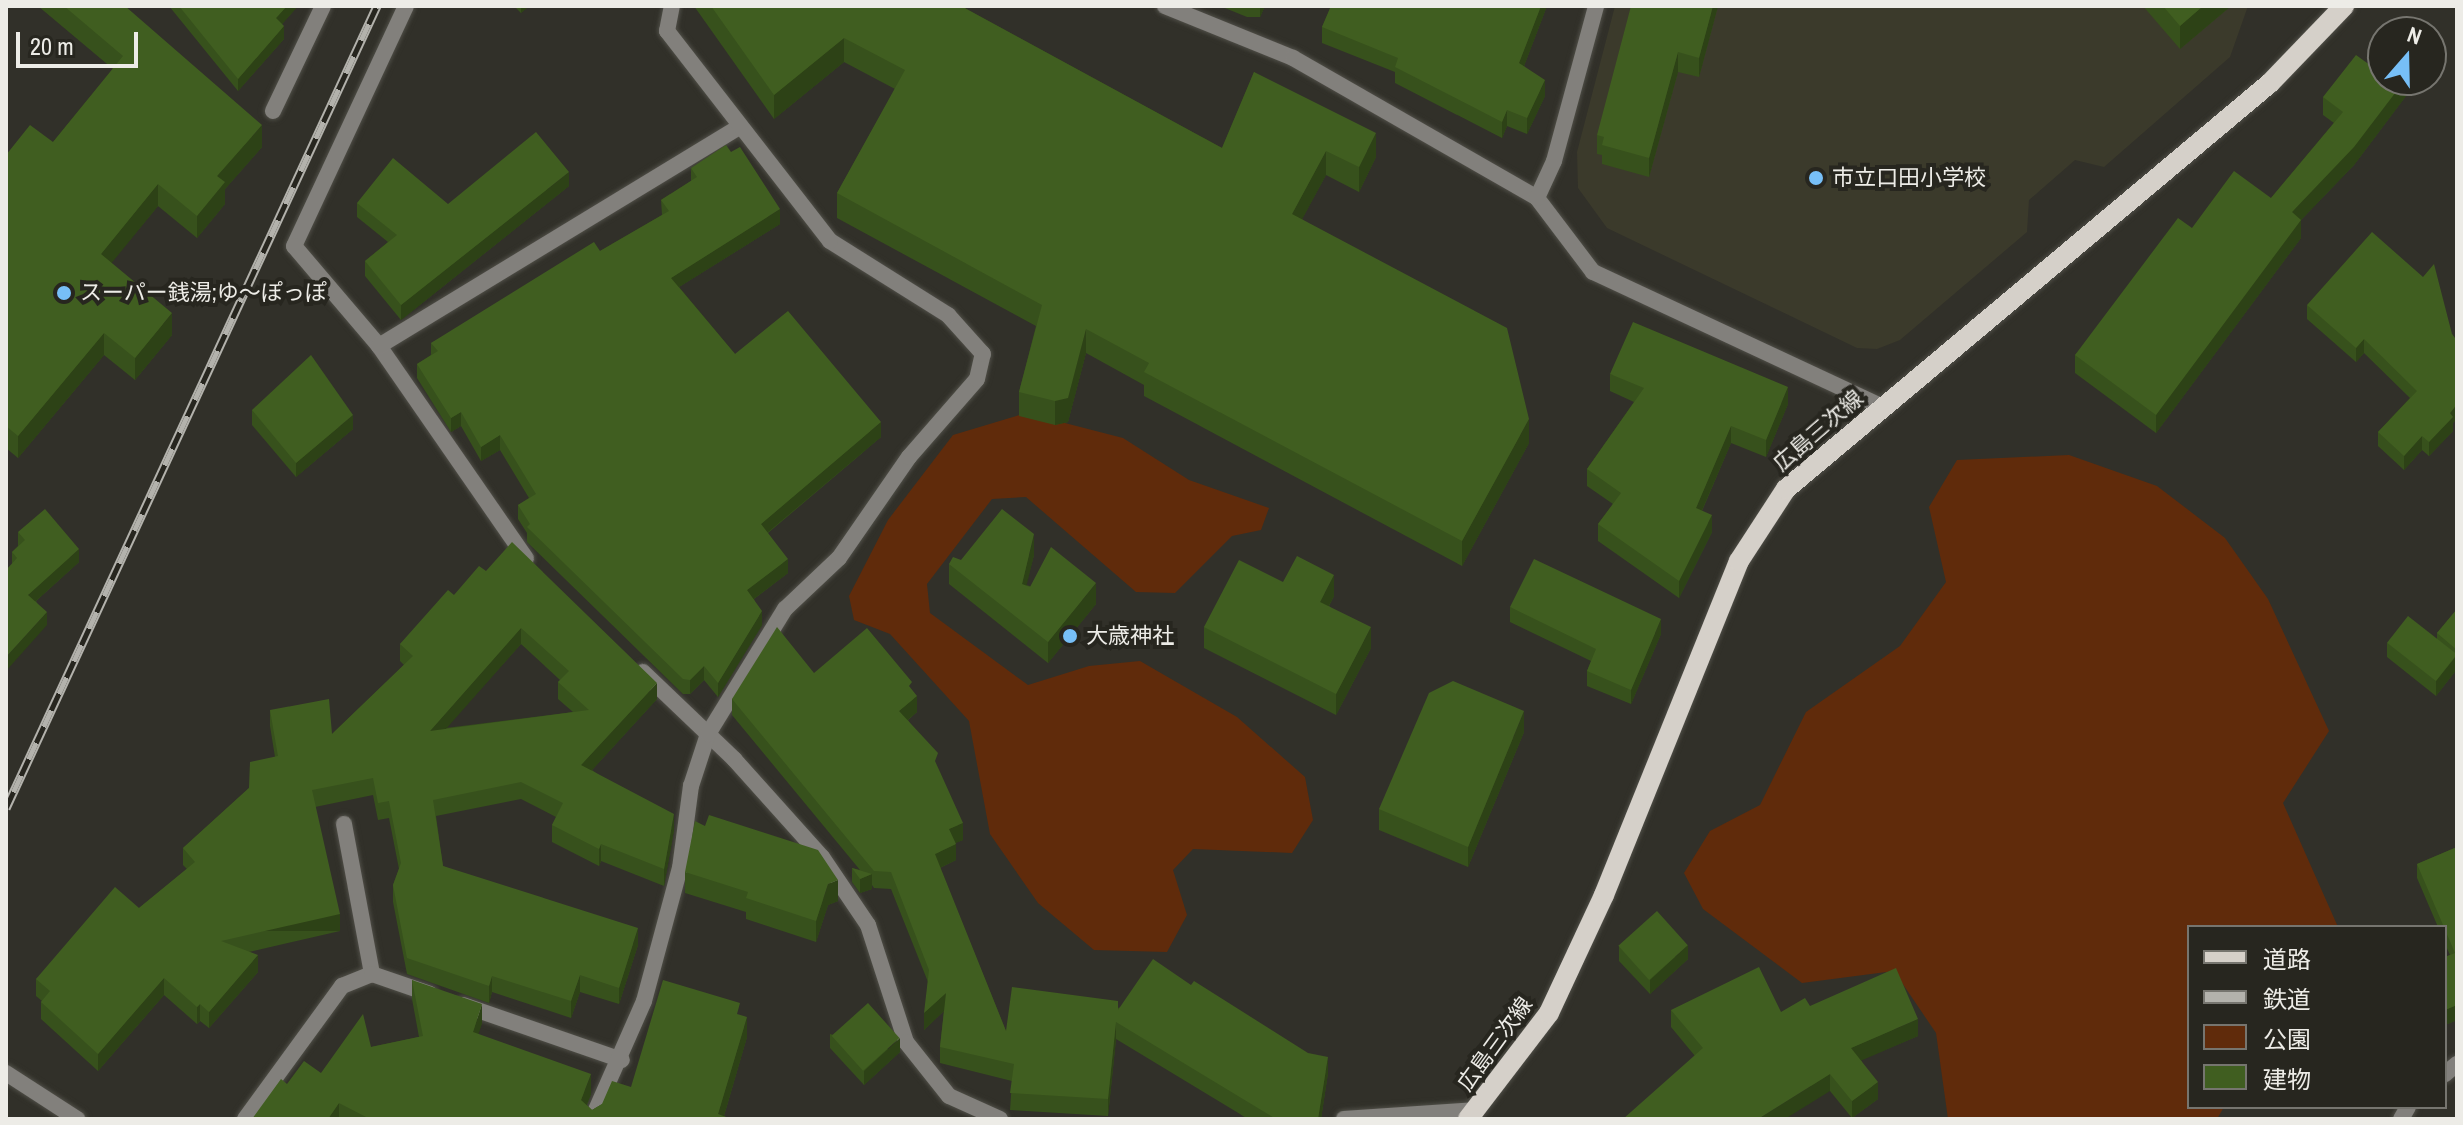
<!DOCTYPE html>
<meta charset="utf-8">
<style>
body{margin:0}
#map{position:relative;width:2463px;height:1125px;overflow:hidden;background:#313029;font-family:"Archivo Narrow","Noto Sans JP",sans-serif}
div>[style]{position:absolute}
.built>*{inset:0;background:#3b3a2b}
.green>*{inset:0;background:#602b0b}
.roads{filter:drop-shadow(0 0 2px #4f4e47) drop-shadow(0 0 2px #4f4e47)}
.minor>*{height:16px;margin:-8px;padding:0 8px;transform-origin:8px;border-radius:8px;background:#82807c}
.tertiary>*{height:16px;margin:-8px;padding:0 8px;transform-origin:8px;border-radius:8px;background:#82807c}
.primary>*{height:20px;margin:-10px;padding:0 10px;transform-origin:10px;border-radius:10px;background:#d5d0c9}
.rail>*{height:9px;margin-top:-4.5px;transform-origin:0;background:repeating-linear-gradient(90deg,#27261f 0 18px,#b3b2ac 0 36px);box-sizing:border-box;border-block:2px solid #b3b2ac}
.wall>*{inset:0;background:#37511c}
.shaded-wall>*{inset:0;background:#2d4216;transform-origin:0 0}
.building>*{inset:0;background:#405e20;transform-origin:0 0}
.dots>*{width:22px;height:22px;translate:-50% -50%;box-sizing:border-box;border:4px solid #27261f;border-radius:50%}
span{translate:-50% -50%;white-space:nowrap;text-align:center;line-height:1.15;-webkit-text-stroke:8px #27261f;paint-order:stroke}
.poi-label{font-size:22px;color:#edece7}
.left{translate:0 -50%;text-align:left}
.street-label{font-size:22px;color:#edece7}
.frame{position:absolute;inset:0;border:8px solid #edece7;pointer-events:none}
.legend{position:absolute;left:2187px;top:925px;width:260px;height:184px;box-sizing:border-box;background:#27261f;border:2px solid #76756f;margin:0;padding:10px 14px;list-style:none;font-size:24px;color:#edece7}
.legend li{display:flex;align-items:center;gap:16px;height:40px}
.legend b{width:40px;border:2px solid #76756f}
.north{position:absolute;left:2367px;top:16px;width:80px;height:80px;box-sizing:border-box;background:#27261f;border:2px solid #76756f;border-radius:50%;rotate:20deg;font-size:22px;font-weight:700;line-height:32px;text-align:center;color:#edece7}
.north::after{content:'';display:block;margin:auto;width:28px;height:36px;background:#77bff7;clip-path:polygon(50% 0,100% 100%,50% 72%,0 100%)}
.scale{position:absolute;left:16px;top:32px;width:122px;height:36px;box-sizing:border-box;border:4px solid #edece7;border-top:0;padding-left:10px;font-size:24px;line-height:28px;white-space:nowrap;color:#edece7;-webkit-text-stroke:6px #27261f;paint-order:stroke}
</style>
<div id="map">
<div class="built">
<div style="clip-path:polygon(1615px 6px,2248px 6px,2230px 57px,2104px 167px,2075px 160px,2029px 200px,2027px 232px,1900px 340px,1877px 349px,1857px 348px,1607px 228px,1578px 188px,1577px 152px)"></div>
</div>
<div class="green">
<div style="clip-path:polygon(1026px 413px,1123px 438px,1189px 480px,1269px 508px,1261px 530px,1232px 536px,1175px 593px,1136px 592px,1026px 497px,992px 499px,927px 584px,930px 613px,1028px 685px,1089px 666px,1140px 661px,1237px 717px,1305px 777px,1313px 820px,1292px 853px,1193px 849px,1173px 870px,1187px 915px,1167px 952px,1094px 950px,1038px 903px,990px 834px,969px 721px,890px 634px,854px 620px,849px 596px,888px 520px,953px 435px)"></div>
<div style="clip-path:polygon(2069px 455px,2157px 486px,2225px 538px,2268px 599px,2329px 731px,2283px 803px,2338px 927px,2189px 927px,2189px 1107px,2224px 1107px,2217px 1119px,1948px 1119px,1936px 1033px,1894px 971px,1802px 983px,1703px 909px,1684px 873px,1710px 831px,1760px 805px,1806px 712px,1900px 646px,1946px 582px,1929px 507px,1957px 460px)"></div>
</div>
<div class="roads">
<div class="minor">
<div style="left:406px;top:6px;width:265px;rotate:115deg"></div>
<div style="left:294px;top:246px;width:131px;rotate:49.6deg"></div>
<div style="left:379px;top:346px;width:258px;rotate:55.3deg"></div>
<div style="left:1165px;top:6px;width:138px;rotate:22.1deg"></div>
<div style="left:1293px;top:58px;width:281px;rotate:29.8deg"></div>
<div style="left:1537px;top:198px;width:93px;rotate:52.9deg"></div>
<div style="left:1593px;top:272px;width:320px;rotate:25deg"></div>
<div style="left:273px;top:111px;width:116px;rotate:-64.5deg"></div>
<div style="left:1537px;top:198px;width:41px;rotate:-65.3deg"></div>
<div style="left:1554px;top:161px;width:161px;rotate:-74.8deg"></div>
<div style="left:379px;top:346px;width:420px;rotate:-31.3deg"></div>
<div style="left:643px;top:672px;width:126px;rotate:43.7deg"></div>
<div style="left:734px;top:759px;width:132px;rotate:48.1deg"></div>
<div style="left:822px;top:857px;width:82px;rotate:55.9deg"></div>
<div style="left:868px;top:925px;width:123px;rotate:72deg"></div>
<div style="left:906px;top:1042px;width:69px;rotate:51.5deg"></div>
<div style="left:949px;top:1096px;width:56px;rotate:24.3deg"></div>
<div style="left:344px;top:824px;width:153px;rotate:79.4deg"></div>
<div style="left:463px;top:1005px;width:168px;rotate:19.1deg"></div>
<div style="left:6px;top:1073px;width:85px;rotate:32.9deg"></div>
<div style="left:245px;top:1119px;width:165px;rotate:-53.9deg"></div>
<div style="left:342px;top:986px;width:32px;rotate:-22deg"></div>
<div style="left:372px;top:974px;width:61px;rotate:19deg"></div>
<div style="left:592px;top:1119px;width:129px;rotate:-66.2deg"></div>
<div style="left:644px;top:1001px;width:138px;rotate:-74.9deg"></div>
<div style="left:680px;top:868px;width:83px;rotate:-82.4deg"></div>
<div style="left:691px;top:786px;width:55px;rotate:-71.9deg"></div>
<div style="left:708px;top:734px;width:147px;rotate:-58.4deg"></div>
<div style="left:785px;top:609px;width:74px;rotate:-43.4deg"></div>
<div style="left:839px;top:558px;width:123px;rotate:-55.3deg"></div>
<div style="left:909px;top:457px;width:103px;rotate:-48.9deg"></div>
<div style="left:977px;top:379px;width:26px;rotate:-77deg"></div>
<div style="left:983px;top:354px;width:52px;rotate:-131.9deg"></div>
<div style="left:948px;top:315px;width:139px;rotate:-147.9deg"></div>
<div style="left:830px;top:241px;width:266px;rotate:-127.8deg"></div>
<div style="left:667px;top:31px;width:25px;rotate:-79deg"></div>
<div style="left:1344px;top:1119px;width:133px;rotate:-3.9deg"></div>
</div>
<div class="tertiary">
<div style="left:2445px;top:1074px;width:16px;rotate:-40deg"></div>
<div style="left:2401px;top:1119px;width:14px;rotate:-60deg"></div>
</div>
<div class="primary">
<div style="left:1468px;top:1119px;width:133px;rotate:-52.6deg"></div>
<div style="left:1549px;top:1013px;width:130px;rotate:-65deg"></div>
<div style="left:1604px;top:895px;width:360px;rotate:-68deg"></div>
<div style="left:1739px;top:561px;width:86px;rotate:-56.9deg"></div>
<div style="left:1786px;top:489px;width:632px;rotate:-39.99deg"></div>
<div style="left:2270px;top:83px;width:107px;rotate:-46.1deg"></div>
</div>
</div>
<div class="rail">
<div style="left:6px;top:808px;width:884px;rotate:-65.18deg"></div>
</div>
<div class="wall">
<div style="clip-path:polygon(38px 6px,125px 6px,262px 147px,225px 189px,225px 204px,197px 238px,158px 206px,111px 263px,172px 335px,135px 380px,104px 355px,18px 458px,6px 448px,6px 155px,53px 142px,113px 69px)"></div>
<div style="clip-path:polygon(169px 6px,298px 6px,282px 24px,284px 39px,238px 91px)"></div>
<div style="clip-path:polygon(514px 6px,529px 6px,521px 13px)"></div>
<div style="clip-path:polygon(694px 6px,961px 6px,1222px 148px,1254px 72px,1376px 157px,1359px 192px,1326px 175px,1302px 219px,1529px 443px,1462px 566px,1144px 396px,1144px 385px,1086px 353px,1068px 422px,1055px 425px,1019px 416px,1019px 392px,1036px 326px,837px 218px,837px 193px,895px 89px,844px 62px,774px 119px)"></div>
<div style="clip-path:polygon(1220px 6px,1265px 6px,1260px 17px,1247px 17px)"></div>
<div style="clip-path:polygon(1331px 6px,1547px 6px,1524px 66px,1545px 96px,1527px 134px,1507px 126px,1502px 138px,1395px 83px,1395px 72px,1322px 43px,1322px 27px)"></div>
<div style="clip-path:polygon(1718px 6px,1699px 77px,1678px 72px,1649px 177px,1602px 164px,1602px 155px,1597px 154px,1597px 135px)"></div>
<div style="clip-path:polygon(2143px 6px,2231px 6px,2180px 49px)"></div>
<div style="clip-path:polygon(2381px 73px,2409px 80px,2409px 92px,2354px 165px,2301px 220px,2301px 238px,2156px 433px,2075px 373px,2075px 355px,2192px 228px,2271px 198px,2334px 123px,2323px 115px,2323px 97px)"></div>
<div style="clip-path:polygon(691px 168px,780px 224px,679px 287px,735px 354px,881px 437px,768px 533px,788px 573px,754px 599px,762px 625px,718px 697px,704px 680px,690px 694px,683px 694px,527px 542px,527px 533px,518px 519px,518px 505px,529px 498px,500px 450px,481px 461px,461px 426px,451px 432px,417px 378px,417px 364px,431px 355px,431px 343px,600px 251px,662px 215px,661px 200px,691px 181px)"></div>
<div style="clip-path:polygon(569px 186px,401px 320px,365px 276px,365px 261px,388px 242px,357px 217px,357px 203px,448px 204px)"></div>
<div style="clip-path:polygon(2307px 305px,2452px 334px,2457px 341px,2457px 418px,2453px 423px,2453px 431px,2429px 456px,2422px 450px,2404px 470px,2378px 446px,2378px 432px,2410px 398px,2364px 353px,2356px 362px,2307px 319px)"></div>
<div style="clip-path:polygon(1610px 374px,1788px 404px,1766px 457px,1731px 443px,1702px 511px,1712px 532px,1679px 598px,1598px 541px,1598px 524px,1613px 504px,1587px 486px,1587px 469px,1634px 402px,1610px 391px)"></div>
<div style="clip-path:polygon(252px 410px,353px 429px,296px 477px,252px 425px)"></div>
<div style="clip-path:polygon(18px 532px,79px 562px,36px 601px,47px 625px,12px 564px,12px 552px,18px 546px)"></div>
<div style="clip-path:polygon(1034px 555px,1026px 585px,1096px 604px,1048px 663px,949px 584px,949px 564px,961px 560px)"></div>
<div style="clip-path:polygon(evenodd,486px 571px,657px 699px,592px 770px,674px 830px,664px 886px,601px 861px,599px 866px,552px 842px,552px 825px,556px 817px,521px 799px,436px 816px,443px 866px,638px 945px,619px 1004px,580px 992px,571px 1018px,492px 992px,489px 1003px,407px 974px,393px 902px,393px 885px,399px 869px,389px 818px,378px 820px,373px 795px,315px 807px,340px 931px,249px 952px,258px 972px,209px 1028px,200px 1021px,197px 1024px,164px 995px,98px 1071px,41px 1019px,41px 1002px,42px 1001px,36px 996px,36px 979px,139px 908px,187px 869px,183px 865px,183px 848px,249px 788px,275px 757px,270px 726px,270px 710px,332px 734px,404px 665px,400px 661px,400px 644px,454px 595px,486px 571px,521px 644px,560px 680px,558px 682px,558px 699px,573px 712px,446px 728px,521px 644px)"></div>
<div style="clip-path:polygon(1283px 582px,1334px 596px,1329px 606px,1371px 648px,1336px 715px,1204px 648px,1204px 627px)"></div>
<div style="clip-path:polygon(1510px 607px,1661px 634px,1631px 704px,1587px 686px,1587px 671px,1591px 661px,1510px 622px)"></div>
<div style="clip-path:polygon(2457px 609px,2457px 669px,2436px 696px,2387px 657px,2387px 643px,2437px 639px,2437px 633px)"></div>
<div style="clip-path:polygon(814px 673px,912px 690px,917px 712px,908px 720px,938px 769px,963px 840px,955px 843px,956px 860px,940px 868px,1006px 1031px,1118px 1008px,1191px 985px,1328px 1073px,1321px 1119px,1248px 1119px,1116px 1039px,1108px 1116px,1010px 1110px,1012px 1081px,940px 1063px,940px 1047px,944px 1011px,924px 1030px,928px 982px,891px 889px,874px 888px,872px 885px,872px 889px,860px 893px,852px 882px,852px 868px,860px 870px,732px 715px,732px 699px)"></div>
<div style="clip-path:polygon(1524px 732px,1468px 867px,1379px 830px,1379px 809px)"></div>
<div style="clip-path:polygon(2457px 847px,2457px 1020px,2445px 1025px,2445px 957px,2450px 955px,2445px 944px,2445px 927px,2438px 927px,2417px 878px,2417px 864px)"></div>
<div style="clip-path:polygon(685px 872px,838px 901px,828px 905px,816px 942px,746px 919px,746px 912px,685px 893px)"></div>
<div style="clip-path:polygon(1619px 946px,1688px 959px,1650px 994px,1619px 961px)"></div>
<div style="clip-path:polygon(412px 980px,482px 1023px,478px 1034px,591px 1094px,587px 1105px,592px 1110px,631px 1087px,740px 1015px,747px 1037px,724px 1116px,731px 1119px,252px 1119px,287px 1084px,321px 1073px,371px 1047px,419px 1037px,412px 999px)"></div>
<div style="clip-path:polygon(1810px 1006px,1918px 1036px,1861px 1060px,1878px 1099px,1852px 1118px,1830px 1091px,1695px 1056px,1671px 1027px,1671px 1010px,1781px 1012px)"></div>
<div style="clip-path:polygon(830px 1034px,900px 1052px,864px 1085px,830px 1048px)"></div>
</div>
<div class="shaded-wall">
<div style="clip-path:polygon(287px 6px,298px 6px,276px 31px,276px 18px)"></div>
<div style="clip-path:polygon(521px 6px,529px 6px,521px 13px)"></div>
<div style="clip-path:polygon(1260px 6px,1265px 6px,1260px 17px)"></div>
<div style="clip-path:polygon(1541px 6px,1547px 6px,1519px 79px,1519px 63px)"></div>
<div style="clip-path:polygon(1713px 6px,1718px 6px,1699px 77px,1699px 58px)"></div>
<div style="clip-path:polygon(2203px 6px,2231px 6px,2180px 49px,2180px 26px)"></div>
<div style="clip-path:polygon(284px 26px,284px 39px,238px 91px,238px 79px)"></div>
<div style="clip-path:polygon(844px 38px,844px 62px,774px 119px,774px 95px)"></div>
<div style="clip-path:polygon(1678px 52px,1678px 72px,1649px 177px,1649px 158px)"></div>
<div style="clip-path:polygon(1545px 80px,1545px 96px,1527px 134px,1527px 118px)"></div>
<div style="clip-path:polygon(2405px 80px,2409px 80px,2409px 92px,2354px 165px,2301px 220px,2301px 238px,2156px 433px,2156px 415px,2292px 212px)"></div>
<div style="clip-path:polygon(1507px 110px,1507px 126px,1502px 138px,1502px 122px)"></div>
<div style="clip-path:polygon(262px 125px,262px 147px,225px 189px,225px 204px,197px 238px,197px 216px,217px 176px)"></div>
<div style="clip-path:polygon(1376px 133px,1376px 157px,1359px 192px,1359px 167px)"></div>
<div style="clip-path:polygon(1326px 151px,1326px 175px,1292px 238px,1292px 214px)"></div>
<div style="clip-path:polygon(569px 172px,569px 186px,401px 320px,401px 305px)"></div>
<div style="clip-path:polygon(158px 184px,158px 206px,101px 276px,101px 254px)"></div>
<div style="clip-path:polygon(780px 209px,780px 224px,671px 292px,671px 278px)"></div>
<div style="clip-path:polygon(172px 313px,172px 335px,135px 380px,135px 358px)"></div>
<div style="clip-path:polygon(1086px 329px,1086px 353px,1068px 422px,1055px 425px,1055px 401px)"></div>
<div style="clip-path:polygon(104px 333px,104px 355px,18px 458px,18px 436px)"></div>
<div style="clip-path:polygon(2364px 339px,2364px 353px,2356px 362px,2356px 348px)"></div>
<div style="clip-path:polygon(1788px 387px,1788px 404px,1766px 457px,1766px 440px)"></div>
<div style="clip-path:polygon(2457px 404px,2457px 418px,2453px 423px,2453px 431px,2429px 456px,2429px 442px)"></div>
<div style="clip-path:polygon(461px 412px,461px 426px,451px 432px,451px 418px)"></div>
<div style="clip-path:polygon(353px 415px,353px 429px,296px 477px,296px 463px)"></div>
<div style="clip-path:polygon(1529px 419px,1529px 443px,1462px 566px,1462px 541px)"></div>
<div style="clip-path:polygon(881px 422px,881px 437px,761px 538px,761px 524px)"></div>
<div style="clip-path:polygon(1731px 426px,1731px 443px,1696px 524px,1696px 508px)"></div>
<div style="clip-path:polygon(500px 435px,500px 450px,481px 461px,481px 447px)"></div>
<div style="clip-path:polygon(2422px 436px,2422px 450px,2404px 470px,2404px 456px)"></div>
<div style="clip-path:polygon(1712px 515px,1712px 532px,1679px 598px,1679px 581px)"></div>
<div style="clip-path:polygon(1034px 534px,1034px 555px,1022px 604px,1022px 584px)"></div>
<div style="clip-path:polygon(79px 549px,79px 562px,28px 608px,28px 595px)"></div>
<div style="clip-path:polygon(788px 559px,788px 573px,747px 604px,747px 590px)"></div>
<div style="clip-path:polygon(1334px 575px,1334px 596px,1320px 622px,1320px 602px)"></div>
<div style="clip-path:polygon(1096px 583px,1096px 604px,1048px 663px,1048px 642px)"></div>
<div style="clip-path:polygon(762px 611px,762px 625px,718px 697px,718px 683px)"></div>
<div style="clip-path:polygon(47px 612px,47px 625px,6px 671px,6px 657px)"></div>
<div style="clip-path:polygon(1661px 619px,1661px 634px,1631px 704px,1631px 690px)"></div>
<div style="clip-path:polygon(1371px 627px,1371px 648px,1336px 715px,1336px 694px)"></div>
<div style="clip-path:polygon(521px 628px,521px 644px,430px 747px,430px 731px)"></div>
<div style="clip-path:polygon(2457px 655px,2457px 669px,2436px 696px,2436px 681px)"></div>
<div style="clip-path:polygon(704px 666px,704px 680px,690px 694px,690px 680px)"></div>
<div style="clip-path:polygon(657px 683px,657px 699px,581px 782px,581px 765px)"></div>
<div style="clip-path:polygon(917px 696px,917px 712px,899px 727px,899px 711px)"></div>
<div style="clip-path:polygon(1524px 711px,1524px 732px,1468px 867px,1468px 847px)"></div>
<div style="clip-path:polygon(674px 814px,674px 830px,664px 886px,664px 869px)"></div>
<div style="clip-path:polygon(963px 823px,963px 840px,949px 846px,949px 829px)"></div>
<div style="clip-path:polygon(601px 844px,601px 861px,599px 866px,599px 849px)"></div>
<div style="clip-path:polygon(956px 844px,956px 860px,935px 870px,935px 854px)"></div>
<div style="clip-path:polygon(872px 874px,872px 889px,860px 893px,860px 879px)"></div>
<div style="clip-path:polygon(838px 880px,838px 901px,828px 905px,816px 942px,816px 921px,828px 884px)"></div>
<div style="left:340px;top:914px;width:17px;height:122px;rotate:90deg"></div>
<div style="clip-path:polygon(638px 928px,638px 945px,619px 1004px,619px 988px)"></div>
<div style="clip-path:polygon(1688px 945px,1688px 959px,1650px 994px,1650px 980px)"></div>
<div style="clip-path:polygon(258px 955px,258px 972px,209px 1028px,209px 1012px)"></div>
<div style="clip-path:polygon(580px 975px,580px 992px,571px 1018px,571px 1001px)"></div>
<div style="clip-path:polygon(492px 976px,492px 992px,489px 1003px,489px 986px)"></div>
<div style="clip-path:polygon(164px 978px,164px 995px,98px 1071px,98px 1054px)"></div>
<div style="clip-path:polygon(946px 993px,946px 1009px,924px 1030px,924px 1013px)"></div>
<div style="clip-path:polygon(200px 1004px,200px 1021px,197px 1024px,197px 1007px)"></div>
<div style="clip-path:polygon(482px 1004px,482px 1023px,473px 1052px,473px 1032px)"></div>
<div style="clip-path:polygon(2457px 1005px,2457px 1020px,2445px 1025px,2445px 1010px)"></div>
<div style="clip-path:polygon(747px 1017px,747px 1037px,723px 1119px,718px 1114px)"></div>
<div style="clip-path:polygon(1918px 1019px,1918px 1036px,1851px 1065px,1851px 1048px)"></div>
<div style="clip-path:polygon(1116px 1022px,1116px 1039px,1108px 1116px,1108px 1099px)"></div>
<div style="clip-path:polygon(900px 1038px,900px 1052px,864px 1085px,864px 1071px)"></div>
<div style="clip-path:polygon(1328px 1057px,1328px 1073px,1321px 1119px,1318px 1119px)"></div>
<div style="clip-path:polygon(591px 1074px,591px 1094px,581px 1119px,581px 1100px)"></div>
<div style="clip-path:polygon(1830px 1074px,1830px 1091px,1785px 1119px,1758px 1119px)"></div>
<div style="clip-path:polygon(1878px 1082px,1878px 1099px,1852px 1118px,1852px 1101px)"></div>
<div style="clip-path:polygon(339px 1103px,339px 1119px,328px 1119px)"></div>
</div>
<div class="building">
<div style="clip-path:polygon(64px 6px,125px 6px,262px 125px,217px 176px,225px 182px,197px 216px,158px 184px,101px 254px,172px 313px,135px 358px,104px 333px,18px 436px,6px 426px,6px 155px,30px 125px,53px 142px,123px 56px)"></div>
<div style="clip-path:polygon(179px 6px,287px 6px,276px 18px,284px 26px,238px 79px)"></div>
<div style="clip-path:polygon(711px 6px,961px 6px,1222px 148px,1254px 72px,1376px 133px,1359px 167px,1326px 151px,1292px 214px,1507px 328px,1529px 419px,1462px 541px,1144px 372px,1149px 363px,1086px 329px,1068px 398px,1055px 401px,1019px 392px,1042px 305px,837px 193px,905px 70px,844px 38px,774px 95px)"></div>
<div style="clip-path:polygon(1331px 6px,1541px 6px,1519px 63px,1545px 80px,1527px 118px,1507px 110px,1502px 122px,1395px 67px,1398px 58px,1322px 27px)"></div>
<div style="clip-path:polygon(1631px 6px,1713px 6px,1699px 58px,1678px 52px,1649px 158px,1602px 145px,1604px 137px,1597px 135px)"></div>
<div style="clip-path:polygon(2163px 6px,2203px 6px,2180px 26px)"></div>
<div style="clip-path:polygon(2356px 55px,2381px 73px,2383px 71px,2383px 80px,2405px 80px,2354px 147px,2292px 212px,2301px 220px,2156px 415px,2075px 355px,2178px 218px,2192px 228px,2234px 171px,2271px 198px,2343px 112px,2323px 97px)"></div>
<div style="clip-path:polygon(536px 132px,569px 172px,401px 305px,365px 261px,397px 235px,357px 203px,393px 158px,448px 204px)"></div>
<div style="clip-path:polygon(726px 145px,731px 152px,740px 147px,780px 209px,671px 278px,735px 354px,788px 311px,881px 422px,761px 524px,788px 559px,747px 590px,762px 611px,718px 683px,704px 666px,690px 680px,683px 679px,527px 527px,530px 524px,518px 505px,536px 494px,500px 435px,481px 447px,461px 412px,451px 418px,417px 364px,438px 351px,431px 343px,594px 242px,600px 251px,669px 211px,661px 200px,697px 177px,691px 168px)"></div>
<div style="clip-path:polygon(2372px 232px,2423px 277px,2434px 264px,2452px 334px,2457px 341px,2457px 404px,2450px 413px,2453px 417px,2429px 442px,2422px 436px,2404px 456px,2378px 432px,2417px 391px,2364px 339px,2356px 348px,2307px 305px)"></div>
<div style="clip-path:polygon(1633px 322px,1788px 387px,1766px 440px,1731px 426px,1696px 508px,1712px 515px,1679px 581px,1598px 524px,1621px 493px,1587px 469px,1644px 388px,1610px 374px)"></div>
<div style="clip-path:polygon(311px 355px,353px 415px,296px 463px,252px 410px)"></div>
<div style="clip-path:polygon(45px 509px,79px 549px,28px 595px,47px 612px,6px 657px,6px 570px,17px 558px,12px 552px,25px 540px,18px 532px)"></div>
<div style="clip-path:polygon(1002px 509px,1034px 534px,1022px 584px,1030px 587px,1051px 547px,1096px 583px,1048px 642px,949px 564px,953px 557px,961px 560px)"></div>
<div style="clip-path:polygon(evenodd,512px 542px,657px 683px,581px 765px,674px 814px,664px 869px,601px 844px,599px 849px,552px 825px,563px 803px,521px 782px,433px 800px,443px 866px,638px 928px,619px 988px,580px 975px,571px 1001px,492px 976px,489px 986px,407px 958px,393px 885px,401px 863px,389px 801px,378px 803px,373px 778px,312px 790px,340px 914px,221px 941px,258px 955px,209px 1012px,200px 1004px,197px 1007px,164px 978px,98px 1054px,41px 1002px,50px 991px,36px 979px,115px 887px,139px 908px,195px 862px,183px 848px,249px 788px,250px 762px,278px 756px,270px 710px,329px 699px,332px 734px,413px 656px,400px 644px,448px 590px,454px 595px,479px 566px,486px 571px,512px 542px,521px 628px,569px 671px,558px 682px,589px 710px,430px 731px,521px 628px)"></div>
<div style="clip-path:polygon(1297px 556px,1334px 575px,1320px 602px,1371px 627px,1336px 694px,1204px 627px,1239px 560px,1283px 582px)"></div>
<div style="clip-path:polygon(1534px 559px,1661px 619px,1631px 690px,1587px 671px,1596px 649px,1510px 607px)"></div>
<div style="clip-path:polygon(2457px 609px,2457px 650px,2437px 633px)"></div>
<div style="left:2408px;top:616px;width:62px;height:34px;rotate:38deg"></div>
<div style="clip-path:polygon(777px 627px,814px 673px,867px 628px,912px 682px,909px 686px,917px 696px,899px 711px,938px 753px,935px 761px,963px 823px,949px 829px,956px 844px,935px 854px,1006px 1031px,1012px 987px,1118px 1001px,1118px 1010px,1153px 959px,1191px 985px,1194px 981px,1308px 1053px,1328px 1057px,1318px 1119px,1276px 1119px,1116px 1022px,1108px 1099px,1010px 1093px,1014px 1064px,940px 1047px,946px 993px,924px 1013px,929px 970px,891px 872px,874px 871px,732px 699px)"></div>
<div style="clip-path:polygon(1453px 681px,1524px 711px,1468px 847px,1379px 809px,1429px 693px)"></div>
<div style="clip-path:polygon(709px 815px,818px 850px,838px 880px,828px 884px,816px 921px,746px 898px,748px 892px,685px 872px,695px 821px,705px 826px)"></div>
<div style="clip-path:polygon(2457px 847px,2457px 1005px,2445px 1010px,2445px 957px,2455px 953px,2417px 864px)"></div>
<div style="clip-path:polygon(852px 868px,872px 874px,860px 879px)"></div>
<div style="left:1657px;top:911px;width:46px;height:52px;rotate:48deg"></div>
<div style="clip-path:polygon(1759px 967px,1781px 1012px,1805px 998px,1810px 1006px,1896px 968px,1918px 1019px,1851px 1048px,1878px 1082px,1852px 1101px,1830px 1074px,1758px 1119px,1623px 1119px,1703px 1048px,1671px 1010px)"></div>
<div style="clip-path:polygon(412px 980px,482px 1004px,473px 1032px,591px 1074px,581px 1100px,592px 1110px,602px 1104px,612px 1081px,631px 1087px,663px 980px,740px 1003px,737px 1014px,747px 1017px,718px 1114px,731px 1119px,370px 1119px,339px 1103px,328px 1119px,252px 1119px,281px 1079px,287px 1084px,304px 1061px,321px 1073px,363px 1014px,371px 1047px,423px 1036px)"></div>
<div style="left:868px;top:1003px;width:47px;height:49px;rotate:48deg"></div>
</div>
<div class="dots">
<div style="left:1816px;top:178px;background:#77bff7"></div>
<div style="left:64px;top:293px;background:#77bff7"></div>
<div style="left:1070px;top:636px;background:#77bff7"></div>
</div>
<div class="poi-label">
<span class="left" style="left:1832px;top:178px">市立口田小学校</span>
<span class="left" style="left:80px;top:293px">スーパー銭湯;ゆ～ぽっぽ</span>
<span class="left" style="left:1086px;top:636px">大歳神社</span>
</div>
<div class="street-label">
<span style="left:1818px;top:431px;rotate:-41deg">広島三次線</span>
<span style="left:1495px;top:1044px;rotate:-54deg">広島三次線</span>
</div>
<div class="frame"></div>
<ul class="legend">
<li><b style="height:10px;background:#d5d0c9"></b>道路</li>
<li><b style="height:10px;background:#b3b2ac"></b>鉄道</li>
<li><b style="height:22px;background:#602b0b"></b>公園</li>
<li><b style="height:22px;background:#405e20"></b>建物</li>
</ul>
<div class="north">N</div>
<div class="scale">20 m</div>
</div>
